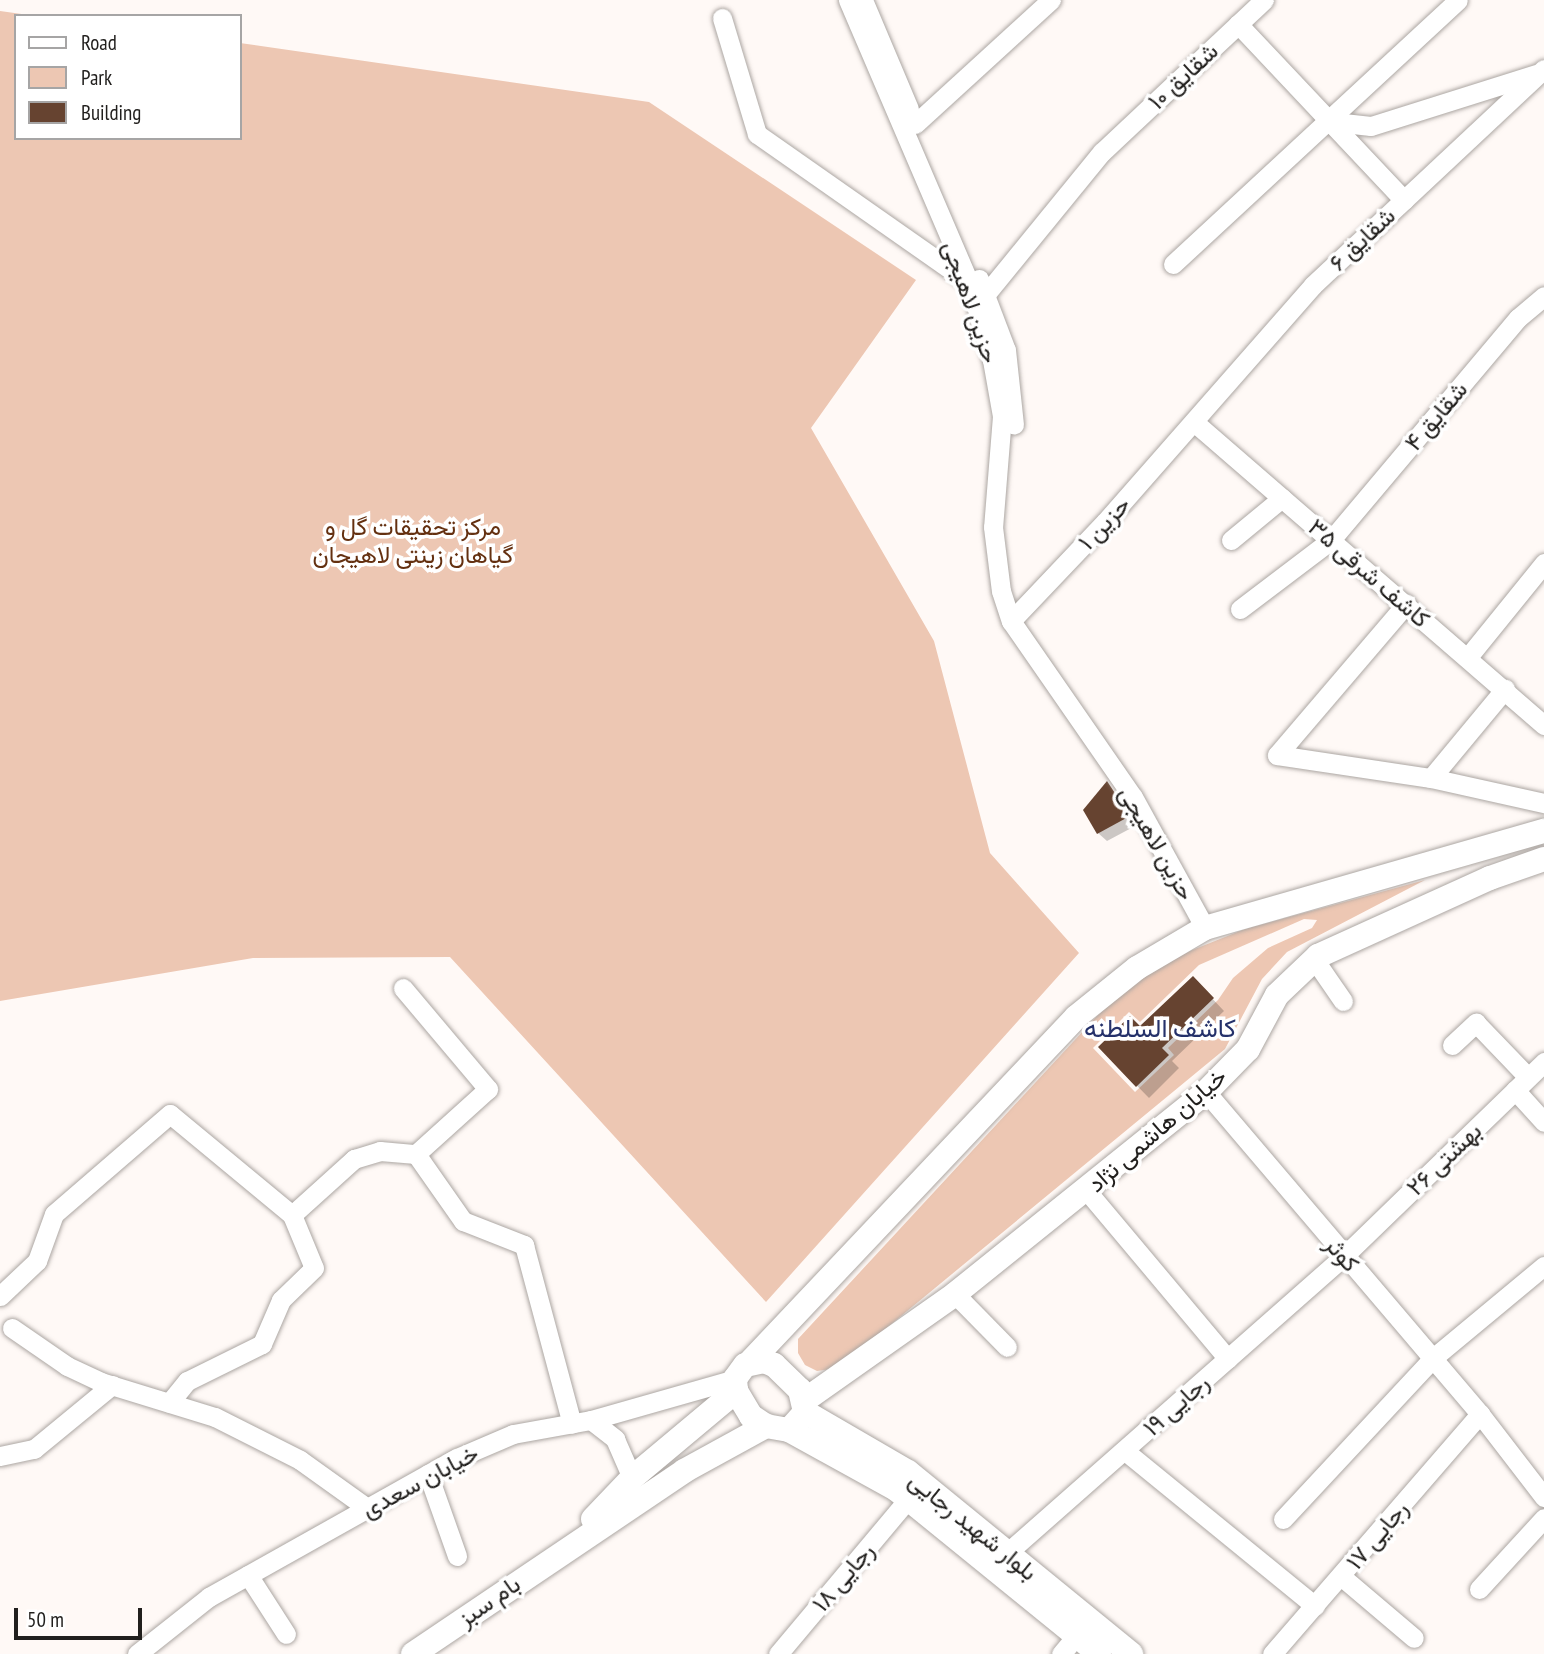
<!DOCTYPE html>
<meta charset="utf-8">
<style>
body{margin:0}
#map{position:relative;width:1544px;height:1654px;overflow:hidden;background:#fff9f6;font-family:"PT Sans Narrow",Vazirmatn,sans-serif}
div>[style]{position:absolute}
.green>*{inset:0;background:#edc7b3}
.shadow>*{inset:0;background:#0003}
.building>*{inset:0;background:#664330}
.roads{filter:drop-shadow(0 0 2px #aca6a2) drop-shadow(0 0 2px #aca6a2)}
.minor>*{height:19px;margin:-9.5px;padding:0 9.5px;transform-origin:9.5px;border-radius:9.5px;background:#fff}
.major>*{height:24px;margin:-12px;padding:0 12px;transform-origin:12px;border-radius:12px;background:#fff}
span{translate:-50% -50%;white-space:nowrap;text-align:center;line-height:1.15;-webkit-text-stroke:7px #fff;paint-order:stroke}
.street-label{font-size:24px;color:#211f1d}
.park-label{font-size:24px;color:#643010}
.neighbourhood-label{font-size:26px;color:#25316a}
.legend{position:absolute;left:14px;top:14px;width:228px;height:126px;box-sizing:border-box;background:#fff;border:2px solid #a6a5a5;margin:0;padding:9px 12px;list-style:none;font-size:21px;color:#211f1d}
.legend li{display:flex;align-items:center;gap:14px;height:35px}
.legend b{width:35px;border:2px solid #a6a5a5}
.scale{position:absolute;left:14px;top:1608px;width:128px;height:32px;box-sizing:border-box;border:4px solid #211f1d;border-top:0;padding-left:9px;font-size:21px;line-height:24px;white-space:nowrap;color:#211f1d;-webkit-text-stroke:5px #fff;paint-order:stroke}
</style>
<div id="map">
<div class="green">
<div style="clip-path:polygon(0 11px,36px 16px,16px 16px,16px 138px,240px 138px,240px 43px,649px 102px,916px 280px,811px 428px,934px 641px,990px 853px,1079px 953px,766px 1302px,450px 957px,253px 958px,0 1001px)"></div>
<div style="clip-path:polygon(evenodd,1425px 880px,1287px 952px,1262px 979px,1225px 1049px,838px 1368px,817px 1371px,805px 1365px,798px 1353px,798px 1339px,1097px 1016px,1135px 981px,1190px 951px,1245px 929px,1425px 880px,1304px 919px,1317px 920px,1312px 928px,1268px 948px,1233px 978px,1218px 1000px,1168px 1048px,1174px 1055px,1135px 1092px,1093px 1048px,1129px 1012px,1140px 1022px,1199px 965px,1304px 919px)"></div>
</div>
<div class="shadow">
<div style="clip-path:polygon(1107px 784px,1137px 825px,1107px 841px,1098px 833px)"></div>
<div style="clip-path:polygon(1193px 978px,1224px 1011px,1172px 1061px,1179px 1068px,1149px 1098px,1100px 1048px,1140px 1028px)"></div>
</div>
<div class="building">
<div style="clip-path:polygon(1107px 781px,1130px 816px,1097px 834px,1083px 810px)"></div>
<div style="clip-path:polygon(1193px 976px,1214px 998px,1162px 1048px,1169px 1055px,1136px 1087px,1098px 1047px,1130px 1016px,1140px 1026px)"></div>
</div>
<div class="roads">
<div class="minor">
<div style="left:848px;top:0;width:307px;rotate:66.8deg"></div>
<div style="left:969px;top:282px;width:81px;rotate:73.6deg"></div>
<div style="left:992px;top:360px;width:57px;rotate:79.9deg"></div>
<div style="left:1002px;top:416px;width:111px;rotate:94.6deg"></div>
<div style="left:993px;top:527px;width:64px;rotate:82.9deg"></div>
<div style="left:1001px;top:591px;width:32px;rotate:72deg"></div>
<div style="left:1011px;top:621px;width:214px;rotate:55.3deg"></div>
<div style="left:1133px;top:797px;width:149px;rotate:61.2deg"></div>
<div style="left:863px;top:0;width:118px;rotate:67.1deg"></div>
<div style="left:722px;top:18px;width:121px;rotate:73.2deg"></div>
<div style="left:757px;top:134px;width:258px;rotate:35deg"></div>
<div style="left:1238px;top:24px;width:242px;rotate:46.7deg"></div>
<div style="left:1325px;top:121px;width:46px;rotate:6.2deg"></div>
<div style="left:1371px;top:126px;width:173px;rotate:-17.5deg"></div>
<div style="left:915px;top:124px;width:184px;rotate:-42.4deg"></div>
<div style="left:1173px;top:264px;width:388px;rotate:-42.8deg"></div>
<div style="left:979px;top:279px;width:76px;rotate:69.2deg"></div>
<div style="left:1006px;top:350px;width:75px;rotate:83.9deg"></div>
<div style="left:986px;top:294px;width:183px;rotate:-50.8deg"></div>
<div style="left:1102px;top:152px;width:222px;rotate:-43.2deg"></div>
<div style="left:1194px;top:422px;width:463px;rotate:40.9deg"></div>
<div style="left:1231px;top:540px;width:66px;rotate:-39.5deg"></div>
<div style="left:1240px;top:609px;width:114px;rotate:-37.2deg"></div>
<div style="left:1331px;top:540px;width:290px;rotate:-49.9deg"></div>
<div style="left:1518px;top:318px;width:34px;rotate:-40deg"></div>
<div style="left:1011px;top:621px;width:137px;rotate:-46.5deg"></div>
<div style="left:1105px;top:522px;width:315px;rotate:-48.7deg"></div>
<div style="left:1313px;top:285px;width:316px;rotate:-43.1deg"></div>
<div style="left:1468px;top:657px;width:121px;rotate:-51deg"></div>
<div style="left:1277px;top:755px;width:156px;rotate:8.5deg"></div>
<div style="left:1431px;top:778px;width:116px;rotate:12.5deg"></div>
<div style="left:1277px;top:755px;width:199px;rotate:-49.5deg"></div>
<div style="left:1431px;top:778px;width:116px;rotate:-50.3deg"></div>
<div style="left:1314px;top:959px;width:51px;rotate:55.4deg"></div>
<div style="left:1452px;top:1045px;width:33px;rotate:-43deg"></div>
<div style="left:1476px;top:1023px;width:75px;rotate:46.1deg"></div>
<div style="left:1515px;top:1090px;width:43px;rotate:47.8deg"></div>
<div style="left:1206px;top:1092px;width:423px;rotate:49.6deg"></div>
<div style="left:1480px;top:1414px;width:105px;rotate:52.4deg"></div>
<div style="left:416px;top:1154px;width:82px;rotate:55deg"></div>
<div style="left:463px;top:1221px;width:66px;rotate:21.5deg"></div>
<div style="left:524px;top:1245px;width:185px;rotate:75deg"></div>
<div style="left:1087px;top:1191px;width:219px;rotate:50deg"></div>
<div style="left:292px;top:1215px;width:84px;rotate:-42.1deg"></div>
<div style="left:354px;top:1159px;width:27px;rotate:-17deg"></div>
<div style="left:380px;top:1151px;width:36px;rotate:5deg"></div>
<div style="left:416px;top:1154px;width:97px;rotate:-42.1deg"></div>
<div style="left:488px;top:1089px;width:132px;rotate:-130.1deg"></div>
<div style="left:955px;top:1294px;width:74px;rotate:45.5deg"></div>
<div style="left:0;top:1296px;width:51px;rotate:-43.4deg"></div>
<div style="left:37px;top:1261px;width:50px;rotate:-70.1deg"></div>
<div style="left:54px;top:1214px;width:153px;rotate:-40.8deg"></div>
<div style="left:170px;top:1114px;width:158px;rotate:39.6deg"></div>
<div style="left:292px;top:1215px;width:57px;rotate:67.5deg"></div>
<div style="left:314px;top:1268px;width:46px;rotate:135.9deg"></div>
<div style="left:281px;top:1300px;width:48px;rotate:113.4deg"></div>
<div style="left:262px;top:1344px;width:84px;rotate:153.7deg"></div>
<div style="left:187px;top:1381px;width:28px;rotate:129deg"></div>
<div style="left:12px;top:1328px;width:67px;rotate:34.6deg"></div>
<div style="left:67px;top:1366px;width:38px;rotate:25deg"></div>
<div style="left:101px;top:1382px;width:119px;rotate:17.1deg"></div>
<div style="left:215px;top:1417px;width:95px;rotate:26.8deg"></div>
<div style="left:300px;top:1460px;width:82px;rotate:35.6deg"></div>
<div style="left:591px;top:1420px;width:31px;rotate:38deg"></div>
<div style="left:615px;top:1439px;width:43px;rotate:66.4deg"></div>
<div style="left:1125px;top:1451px;width:245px;rotate:39.2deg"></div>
<div style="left:0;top:1456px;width:35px;rotate:-12deg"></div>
<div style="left:34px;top:1449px;width:101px;rotate:-39.4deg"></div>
<div style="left:428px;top:1474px;width:87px;rotate:70.5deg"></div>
<div style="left:1283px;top:1519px;width:220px;rotate:-47deg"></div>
<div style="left:1433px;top:1358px;width:144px;rotate:-39.7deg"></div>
<div style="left:1007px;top:1553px;width:449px;rotate:-41.4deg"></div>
<div style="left:1344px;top:1256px;width:279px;rotate:-44.1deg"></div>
<div style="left:248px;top:1575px;width:70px;rotate:57.2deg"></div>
<div style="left:1342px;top:1577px;width:94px;rotate:40.3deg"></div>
<div style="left:1479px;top:1589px;width:96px;rotate:-47.5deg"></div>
<div style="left:137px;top:1654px;width:92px;rotate:-38.4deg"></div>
<div style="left:209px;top:1597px;width:284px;rotate:-29.3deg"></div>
<div style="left:457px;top:1458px;width:61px;rotate:-23.2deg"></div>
<div style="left:513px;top:1434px;width:79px;rotate:-10.2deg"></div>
<div style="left:591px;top:1420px;width:150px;rotate:-15.9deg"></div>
<div style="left:778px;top:1654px;width:202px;rotate:-50deg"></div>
<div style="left:1061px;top:1654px;width:23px;rotate:-50deg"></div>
<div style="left:1272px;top:1654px;width:318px;rotate:-49.1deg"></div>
</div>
<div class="major">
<div style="left:751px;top:1361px;width:473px;rotate:-46.6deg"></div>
<div style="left:1076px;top:1017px;width:78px;rotate:-38.8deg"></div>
<div style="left:1137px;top:968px;width:79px;rotate:-30.5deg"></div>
<div style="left:1205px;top:928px;width:353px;rotate:-16deg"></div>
<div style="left:805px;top:1400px;width:184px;rotate:-35.2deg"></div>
<div style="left:955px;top:1294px;width:322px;rotate:-38.8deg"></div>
<div style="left:1206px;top:1092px;width:60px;rotate:-45.7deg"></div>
<div style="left:1248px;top:1049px;width:61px;rotate:-61.8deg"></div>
<div style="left:1277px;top:995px;width:57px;rotate:-43.6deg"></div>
<div style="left:1318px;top:956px;width:189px;rotate:-24.4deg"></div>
<div style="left:1490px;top:878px;width:57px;rotate:-19.4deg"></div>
<div style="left:805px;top:1412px;width:119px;rotate:30.2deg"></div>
<div style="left:908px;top:1472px;width:288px;rotate:39.2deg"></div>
<div style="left:789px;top:1430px;width:24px;rotate:-48deg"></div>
<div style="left:805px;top:1412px;width:23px;rotate:-103deg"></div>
<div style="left:800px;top:1390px;width:36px;rotate:-136deg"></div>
<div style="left:774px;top:1365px;width:11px;rotate:-158deg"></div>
<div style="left:764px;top:1361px;width:19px;rotate:168deg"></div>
<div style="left:745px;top:1365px;width:17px;rotate:126deg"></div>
<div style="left:735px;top:1379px;width:12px;rotate:85deg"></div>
<div style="left:736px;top:1391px;width:29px;rotate:59deg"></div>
<div style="left:751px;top:1416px;width:18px;rotate:34deg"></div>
<div style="left:766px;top:1426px;width:23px;rotate:10deg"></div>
<div style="left:789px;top:1430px;width:122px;rotate:28.9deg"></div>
<div style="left:896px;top:1489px;width:262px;rotate:39.1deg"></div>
<div style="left:593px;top:1519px;width:57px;rotate:-46.4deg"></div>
<div style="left:632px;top:1478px;width:136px;rotate:-39.9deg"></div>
<div style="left:413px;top:1654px;width:327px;rotate:-34deg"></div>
<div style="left:684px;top:1471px;width:94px;rotate:-28.8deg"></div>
</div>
</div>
<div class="street-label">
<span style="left:1183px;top:76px;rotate:-43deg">شقایق ۱۰</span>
<span style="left:1362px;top:239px;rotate:-43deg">شقایق ۶</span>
<span style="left:971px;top:302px;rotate:71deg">حزین لاهیجی</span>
<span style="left:1436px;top:416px;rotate:-50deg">شقایق ۴</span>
<span style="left:1104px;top:523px;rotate:-47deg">حزین ۱</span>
<span style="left:1369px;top:573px;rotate:41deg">کاشف شرقی ۳۵</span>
<span style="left:1157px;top:843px;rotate:60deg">حزین لاهیجی</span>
<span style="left:1157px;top:1130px;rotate:-41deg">خیابان هاشمی نژاد</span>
<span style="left:1444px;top:1159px;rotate:-44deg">بهشتی ۲۶</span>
<span style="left:1342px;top:1254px;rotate:49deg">کوثر</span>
<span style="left:1176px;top:1405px;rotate:-42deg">رجایی ۱۹</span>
<span style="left:420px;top:1481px;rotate:-28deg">خیابان سعدی</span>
<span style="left:973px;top:1526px;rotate:39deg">بلوار شهید رجایی</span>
<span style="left:1377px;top:1535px;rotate:-50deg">رجایی ۱۷</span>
<span style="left:843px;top:1577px;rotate:-50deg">رجایی ۱۸</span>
<span style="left:489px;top:1601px;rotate:-35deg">بام سبز</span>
</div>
<div class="park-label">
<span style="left:413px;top:541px">مرکز تحقیقات گل و<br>گیاهان زینتی لاهیجان</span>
</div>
<div class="neighbourhood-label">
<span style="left:1160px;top:1028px">کاشف السلطنه</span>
</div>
<ul class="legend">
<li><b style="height:9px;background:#fff"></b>Road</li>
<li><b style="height:19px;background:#edc7b3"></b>Park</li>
<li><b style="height:19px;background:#664330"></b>Building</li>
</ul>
<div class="scale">50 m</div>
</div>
